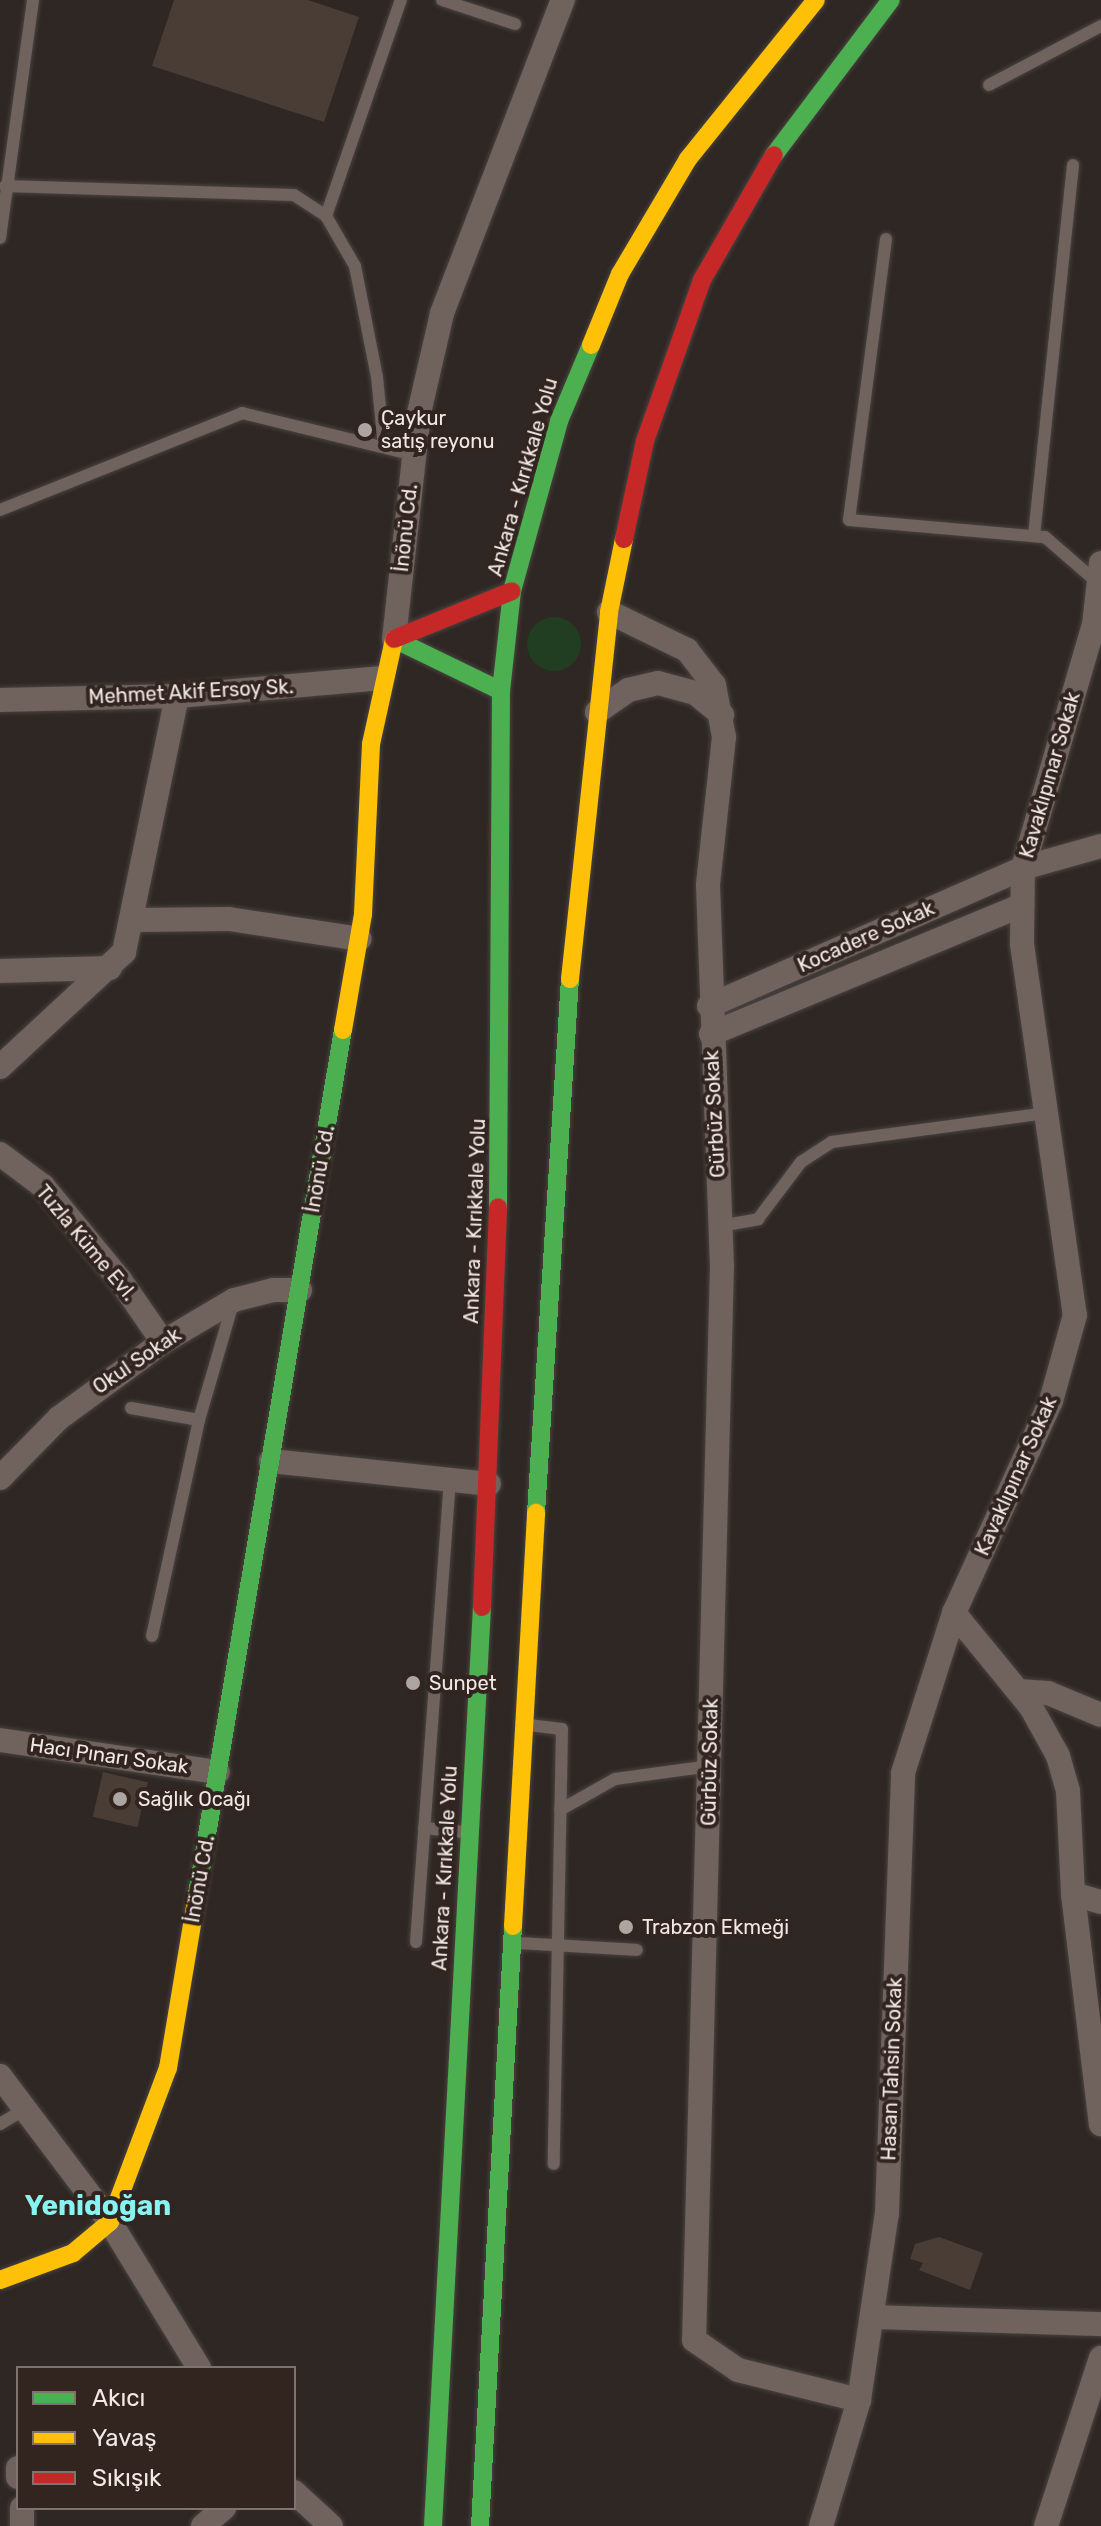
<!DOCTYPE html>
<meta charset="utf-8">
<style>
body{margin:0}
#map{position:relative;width:1101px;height:2526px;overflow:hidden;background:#2e2724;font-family:Rubik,sans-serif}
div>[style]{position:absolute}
.green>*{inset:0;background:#213e23}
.round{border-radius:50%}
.building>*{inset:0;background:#493d35;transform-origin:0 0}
.roads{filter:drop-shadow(0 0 2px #494340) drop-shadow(0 0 2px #494340)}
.lane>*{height:12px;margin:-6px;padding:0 6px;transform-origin:6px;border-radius:6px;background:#70625d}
.street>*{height:24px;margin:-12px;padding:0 12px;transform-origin:12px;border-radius:12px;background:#70625d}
.fast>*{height:18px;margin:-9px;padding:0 9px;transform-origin:9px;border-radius:9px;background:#4caf50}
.slow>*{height:18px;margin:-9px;padding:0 9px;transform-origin:9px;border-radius:9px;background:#ffc107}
.jam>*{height:18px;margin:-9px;padding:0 9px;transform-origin:9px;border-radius:9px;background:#c62828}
.dots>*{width:22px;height:22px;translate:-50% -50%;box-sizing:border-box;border:4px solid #322520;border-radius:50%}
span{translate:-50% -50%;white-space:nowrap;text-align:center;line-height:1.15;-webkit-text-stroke:8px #322520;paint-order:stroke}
.poi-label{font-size:20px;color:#f2e9e6}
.left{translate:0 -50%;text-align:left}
.street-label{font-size:20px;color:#f2e9e6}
.district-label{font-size:28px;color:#88f4f1;font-weight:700}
.legend{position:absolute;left:16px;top:2366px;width:280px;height:144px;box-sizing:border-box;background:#322520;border:2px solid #7f736f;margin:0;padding:10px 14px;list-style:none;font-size:24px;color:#f2e9e6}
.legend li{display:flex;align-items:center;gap:16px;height:40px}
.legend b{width:40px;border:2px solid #7f736f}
</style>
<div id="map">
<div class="green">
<div class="round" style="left:527px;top:617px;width:54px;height:54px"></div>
</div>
<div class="building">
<div style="clip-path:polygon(174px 0,308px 0,359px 17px,324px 122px,152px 66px)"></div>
<div style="left:103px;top:1772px;width:46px;height:46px;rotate:13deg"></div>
<div style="clip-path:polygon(939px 2237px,983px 2253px,970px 2290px,919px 2270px,923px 2263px,910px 2259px,915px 2244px)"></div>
</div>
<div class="roads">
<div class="lane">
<div style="left:442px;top:0;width:77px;rotate:18.2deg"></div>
<div style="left:989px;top:85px;width:127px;rotate:-27.8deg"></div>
<div style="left:5px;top:186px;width:289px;rotate:1.8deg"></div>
<div style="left:294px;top:195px;width:38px;rotate:33deg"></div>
<div style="left:326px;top:216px;width:58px;rotate:59.9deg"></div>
<div style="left:355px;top:266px;width:113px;rotate:78.8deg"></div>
<div style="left:377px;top:377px;width:70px;rotate:84.3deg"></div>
<div style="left:326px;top:216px;width:229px;rotate:-70.9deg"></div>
<div style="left:0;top:238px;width:240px;rotate:-82.1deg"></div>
<div style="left:886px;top:239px;width:283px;rotate:97.5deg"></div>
<div style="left:849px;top:520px;width:197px;rotate:5deg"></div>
<div style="left:1045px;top:537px;width:69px;rotate:40.9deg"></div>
<div style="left:0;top:510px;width:261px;rotate:-21.8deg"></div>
<div style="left:242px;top:413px;width:177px;rotate:13.7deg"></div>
<div style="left:1034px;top:536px;width:373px;rotate:-84deg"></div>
<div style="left:720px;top:1226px;width:39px;rotate:-10deg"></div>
<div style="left:758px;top:1219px;width:71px;rotate:-53deg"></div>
<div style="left:801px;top:1162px;width:37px;rotate:-33deg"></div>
<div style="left:832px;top:1142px;width:217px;rotate:-7.7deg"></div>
<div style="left:131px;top:1408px;width:69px;rotate:10deg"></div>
<div style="left:152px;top:1636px;width:221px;rotate:-77.7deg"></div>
<div style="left:199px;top:1420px;width:122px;rotate:-73.8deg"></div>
<div style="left:529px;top:1725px;width:33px;rotate:7deg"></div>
<div style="left:562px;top:1729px;width:435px;rotate:91.1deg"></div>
<div style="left:560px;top:1810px;width:63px;rotate:-29.4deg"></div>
<div style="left:615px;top:1779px;width:96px;rotate:-7.8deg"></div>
<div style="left:424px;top:1828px;width:40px;rotate:5.7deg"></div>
<div style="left:416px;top:1942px;width:463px;rotate:-85.8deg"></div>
<div style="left:520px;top:1943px;width:117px;rotate:3.4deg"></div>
<div style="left:0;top:2124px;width:29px;rotate:-31deg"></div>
</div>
<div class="street">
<div style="left:1101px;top:563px;width:61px;rotate:96.5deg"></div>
<div style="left:1094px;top:624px;width:254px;rotate:106.2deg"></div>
<div style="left:1023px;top:868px;width:76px;rotate:90.8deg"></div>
<div style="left:1022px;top:944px;width:375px;rotate:81.9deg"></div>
<div style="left:1075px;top:1315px;width:89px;rotate:105.6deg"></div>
<div style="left:1051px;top:1401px;width:233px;rotate:114.6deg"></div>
<div style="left:954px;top:1613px;width:122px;rotate:50.7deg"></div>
<div style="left:1031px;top:1707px;width:56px;rotate:61.1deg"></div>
<div style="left:1058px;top:1756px;width:36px;rotate:74deg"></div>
<div style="left:1068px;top:1791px;width:103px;rotate:87.2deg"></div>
<div style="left:1073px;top:1894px;width:232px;rotate:83.1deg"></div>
<div style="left:609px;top:612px;width:87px;rotate:26deg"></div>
<div style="left:687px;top:650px;width:44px;rotate:52.4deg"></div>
<div style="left:714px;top:685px;width:53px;rotate:79.1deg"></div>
<div style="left:724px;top:737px;width:149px;rotate:96.2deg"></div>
<div style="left:708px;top:885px;width:381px;rotate:87.9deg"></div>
<div style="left:722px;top:1266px;width:1074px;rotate:91.49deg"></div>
<div style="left:694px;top:2340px;width:53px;rotate:34.3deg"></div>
<div style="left:738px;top:2370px;width:125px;rotate:13.9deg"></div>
<div style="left:394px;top:639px;width:227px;rotate:-83.7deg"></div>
<div style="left:419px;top:413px;width:103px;rotate:-77deg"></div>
<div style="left:442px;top:313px;width:336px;rotate:-68.9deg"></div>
<div style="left:0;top:700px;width:177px;rotate:-1.3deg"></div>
<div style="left:177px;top:696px;width:206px;rotate:-5deg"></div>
<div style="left:597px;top:712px;width:38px;rotate:-35deg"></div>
<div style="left:628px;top:690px;width:31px;rotate:-13deg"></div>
<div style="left:658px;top:683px;width:38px;rotate:15deg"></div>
<div style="left:695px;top:693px;width:35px;rotate:39deg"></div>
<div style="left:134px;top:920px;width:95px;rotate:-0.6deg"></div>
<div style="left:229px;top:919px;width:132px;rotate:8.7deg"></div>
<div style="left:0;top:971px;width:110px;rotate:-1.6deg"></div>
<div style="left:709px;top:1006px;width:343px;rotate:-23.7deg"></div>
<div style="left:1023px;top:868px;width:81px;rotate:-15.8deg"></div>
<div style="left:711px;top:1034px;width:337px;rotate:-22.5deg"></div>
<div style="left:0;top:1067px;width:169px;rotate:-42.8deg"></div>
<div style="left:124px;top:952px;width:261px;rotate:-78.3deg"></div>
<div style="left:0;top:1154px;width:54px;rotate:36.7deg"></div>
<div style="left:43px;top:1186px;width:122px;rotate:50.7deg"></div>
<div style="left:120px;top:1280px;width:75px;rotate:55.3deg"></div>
<div style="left:271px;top:1461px;width:219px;rotate:6deg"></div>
<div style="left:0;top:1478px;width:84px;rotate:-45.5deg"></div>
<div style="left:59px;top:1418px;width:129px;rotate:-36.2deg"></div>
<div style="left:163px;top:1342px;width:82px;rotate:-30.6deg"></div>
<div style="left:234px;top:1300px;width:40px;rotate:-14.4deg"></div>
<div style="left:273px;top:1290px;width:27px"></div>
<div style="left:1019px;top:1691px;width:29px;rotate:4deg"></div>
<div style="left:1048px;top:1693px;width:57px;rotate:22.5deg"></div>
<div style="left:0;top:1740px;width:220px;rotate:8.4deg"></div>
<div style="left:1073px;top:1894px;width:29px;rotate:16deg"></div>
<div style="left:0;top:2076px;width:183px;rotate:53deg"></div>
<div style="left:110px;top:2222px;width:171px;rotate:58.6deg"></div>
<div style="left:873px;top:2317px;width:228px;rotate:1.8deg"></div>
<div style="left:18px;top:2468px;width:9px;rotate:90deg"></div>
<div style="left:294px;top:2492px;width:50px;rotate:42.6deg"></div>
<div style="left:22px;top:2508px;width:18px;rotate:90deg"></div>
<div style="left:203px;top:2526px;width:28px;rotate:-41deg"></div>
<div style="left:821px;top:2526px;width:132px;rotate:-73.2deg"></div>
<div style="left:859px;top:2400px;width:189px;rotate:-81.5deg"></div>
<div style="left:887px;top:2213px;width:440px;rotate:-87.9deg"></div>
<div style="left:903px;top:1773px;width:168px;rotate:-72.3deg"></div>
<div style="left:1046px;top:2526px;width:177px;rotate:-71.9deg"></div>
</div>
<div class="fast">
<div style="left:774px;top:155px;width:194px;rotate:-53deg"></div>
<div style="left:394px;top:639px;width:119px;rotate:25.9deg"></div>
<div style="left:498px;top:1207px;width:516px;rotate:-89.67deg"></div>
<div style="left:501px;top:691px;width:101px;rotate:-83.7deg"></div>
<div style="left:512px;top:591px;width:176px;rotate:-74.5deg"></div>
<div style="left:559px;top:421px;width:82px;rotate:-67.2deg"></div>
<div style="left:536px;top:1513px;width:535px;rotate:-86.36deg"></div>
<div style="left:197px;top:1894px;width:876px;rotate:-80.41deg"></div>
<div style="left:433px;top:2526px;width:920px;rotate:-86.95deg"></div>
<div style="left:480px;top:2526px;width:601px;rotate:-86.85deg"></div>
</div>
<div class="slow">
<div style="left:591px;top:345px;width:77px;rotate:-67.8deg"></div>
<div style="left:620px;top:274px;width:134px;rotate:-59.4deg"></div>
<div style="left:688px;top:159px;width:204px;rotate:-51.2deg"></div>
<div style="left:570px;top:979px;width:369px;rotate:-83.9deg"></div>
<div style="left:609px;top:612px;width:75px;rotate:-78.4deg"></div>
<div style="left:343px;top:1030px;width:118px;rotate:-80.2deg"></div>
<div style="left:363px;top:914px;width:170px;rotate:-87.3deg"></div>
<div style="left:371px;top:744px;width:107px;rotate:-77.6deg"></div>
<div style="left:513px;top:1926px;width:414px;rotate:-86.8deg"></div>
<div style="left:0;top:2280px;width:78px;rotate:-20.3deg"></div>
<div style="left:73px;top:2253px;width:48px;rotate:-40deg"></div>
<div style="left:110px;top:2222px;width:165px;rotate:-69.4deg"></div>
<div style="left:168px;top:2068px;width:176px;rotate:-80.5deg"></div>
</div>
<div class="jam">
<div style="left:624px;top:539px;width:100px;rotate:-77.9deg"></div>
<div style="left:645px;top:441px;width:171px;rotate:-70.5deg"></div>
<div style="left:702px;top:280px;width:144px;rotate:-60.1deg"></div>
<div style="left:394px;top:639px;width:127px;rotate:-22.1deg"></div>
<div style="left:482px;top:1607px;width:400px;rotate:-87.7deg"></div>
</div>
</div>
<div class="dots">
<div style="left:365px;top:430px;background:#ada5a2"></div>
<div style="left:413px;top:1683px;background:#ada5a2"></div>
<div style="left:120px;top:1799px;background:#ada5a2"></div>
<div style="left:626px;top:1927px;background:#ada5a2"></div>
</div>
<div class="poi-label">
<span class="left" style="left:381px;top:430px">Çaykur<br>satış reyonu</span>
<span class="left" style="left:429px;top:1683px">Sunpet</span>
<span class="left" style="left:138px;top:1799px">Sağlık Ocağı</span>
<span class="left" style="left:642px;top:1927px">Trabzon Ekmeği</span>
</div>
<div class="street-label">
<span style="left:523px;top:477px;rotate:-74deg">Ankara - Kırıkkale Yolu</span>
<span style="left:406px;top:528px;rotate:-84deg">İnönü Cd.</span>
<span style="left:191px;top:692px;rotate:-3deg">Mehmet Akif Ersoy Sk.</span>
<span style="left:1050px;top:775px;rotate:-74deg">Kavaklıpınar Sokak</span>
<span style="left:866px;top:937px;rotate:-24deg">Kocadere Sokak</span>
<span style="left:715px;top:1114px;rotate:-93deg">Gürbüz Sokak</span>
<span style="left:320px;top:1169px;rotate:-80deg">İnönü Cd.</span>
<span style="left:475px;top:1221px;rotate:-88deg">Ankara - Kırıkkale Yolu</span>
<span style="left:86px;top:1243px;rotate:50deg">Tuzla Küme Evl.</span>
<span style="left:137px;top:1361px;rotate:-34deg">Okul Sokak</span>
<span style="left:1016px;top:1476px;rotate:-66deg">Kavaklıpınar Sokak</span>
<span style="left:109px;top:1756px;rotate:8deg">Hacı Pınarı Sokak</span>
<span style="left:710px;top:1762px;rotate:-89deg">Gürbüz Sokak</span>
<span style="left:445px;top:1868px;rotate:-87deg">Ankara - Kırıkkale Yolu</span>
<span style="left:200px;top:1879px;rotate:-80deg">İnönü Cd.</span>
<span style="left:892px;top:2069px;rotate:-88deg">Hasan Tahsin Sokak</span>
</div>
<div class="district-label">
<span style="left:98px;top:2206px">Yenidoğan</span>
</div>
<ul class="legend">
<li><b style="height:10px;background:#4caf50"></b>Akıcı</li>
<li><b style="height:10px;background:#ffc107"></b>Yavaş</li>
<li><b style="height:10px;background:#c62828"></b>Sıkışık</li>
</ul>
</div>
